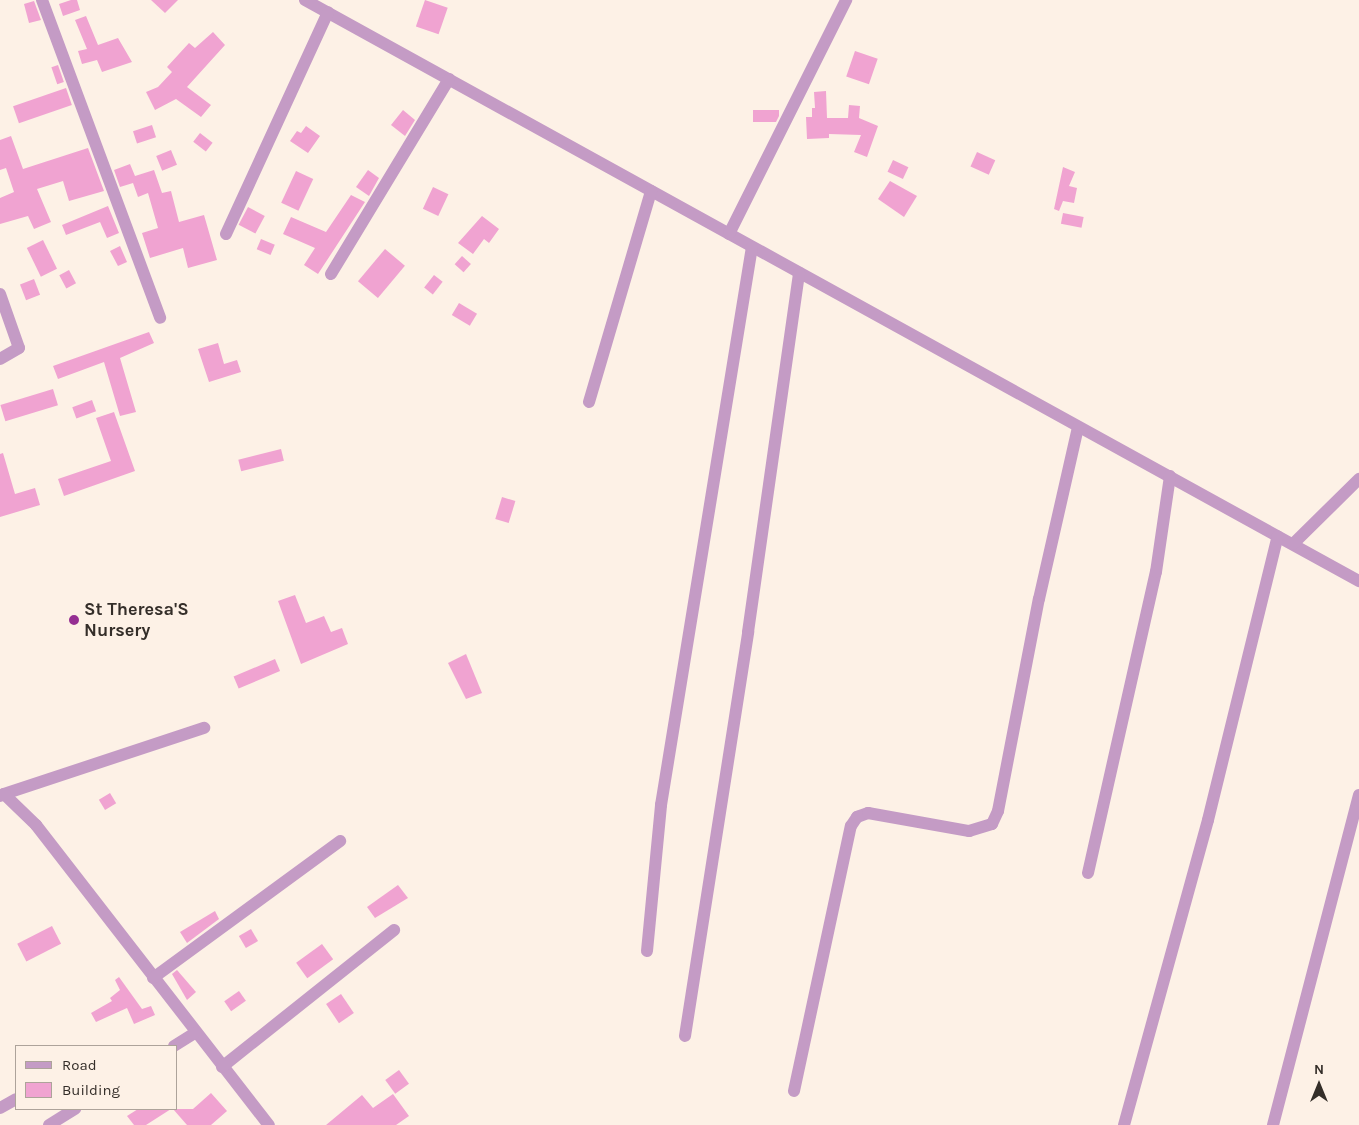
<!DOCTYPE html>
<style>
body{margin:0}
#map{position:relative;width:1359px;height:1125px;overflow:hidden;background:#fdf1e6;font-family:Karla,sans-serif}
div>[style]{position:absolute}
.building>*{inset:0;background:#f0a3d1;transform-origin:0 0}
.minor>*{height:12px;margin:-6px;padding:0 6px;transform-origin:6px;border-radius:6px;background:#c49bc5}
.dots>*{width:14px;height:14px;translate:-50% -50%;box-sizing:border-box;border:2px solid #fdf1e6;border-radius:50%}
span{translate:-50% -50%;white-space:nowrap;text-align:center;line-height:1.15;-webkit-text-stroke:4px #fdf1e6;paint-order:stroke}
.poi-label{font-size:18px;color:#342e29;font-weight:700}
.left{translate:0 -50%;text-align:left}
.legend{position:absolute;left:15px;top:1045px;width:162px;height:65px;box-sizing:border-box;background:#fdf1e6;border:1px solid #ada39a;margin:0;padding:6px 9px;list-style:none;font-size:15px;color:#342e29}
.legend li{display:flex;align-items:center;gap:10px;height:25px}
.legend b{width:25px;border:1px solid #ada39a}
.north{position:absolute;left:1294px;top:1060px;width:50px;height:50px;-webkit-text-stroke:4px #fdf1e6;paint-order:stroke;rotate:0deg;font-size:14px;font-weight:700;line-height:20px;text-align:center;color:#342e29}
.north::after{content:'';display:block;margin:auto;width:18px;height:22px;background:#342e29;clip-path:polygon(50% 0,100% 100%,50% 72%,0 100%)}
</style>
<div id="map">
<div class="building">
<div style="clip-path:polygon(71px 0,77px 0,80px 10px,63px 16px,59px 4px)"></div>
<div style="clip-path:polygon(151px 0,178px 0,165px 13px)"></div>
<div style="left:425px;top:0;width:24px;height:28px;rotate:19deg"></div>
<div style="clip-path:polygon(34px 1px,41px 20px,29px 23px,24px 4px)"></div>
<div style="clip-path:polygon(86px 16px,98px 45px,118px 38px,132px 62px,102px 72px,97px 60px,82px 64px,78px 51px,87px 49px,75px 20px)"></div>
<div style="clip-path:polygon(213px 32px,225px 45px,187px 87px,211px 105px,201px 117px,176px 99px,155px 110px,146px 92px,158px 87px,172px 72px,167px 67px,189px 43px,195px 48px)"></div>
<div style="left:855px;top:51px;width:24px;height:27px;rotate:19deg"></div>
<div style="left:58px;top:65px;width:18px;height:7px;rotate:71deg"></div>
<div style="left:66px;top:88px;width:18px;height:56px;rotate:71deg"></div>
<div style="clip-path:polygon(826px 91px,827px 118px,848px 118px,849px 105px,860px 106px,859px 118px,878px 126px,867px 157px,854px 152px,861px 135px,829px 134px,829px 138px,807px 139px,806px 117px,812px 117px,812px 108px,815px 108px,814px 92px)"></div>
<div style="clip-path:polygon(403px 110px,415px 120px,405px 136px,391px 125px)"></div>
<div style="clip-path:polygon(753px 110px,779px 110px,779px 116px,776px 122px,753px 122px)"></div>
<div style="left:152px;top:125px;width:13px;height:20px;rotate:72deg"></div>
<div style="clip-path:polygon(306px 126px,320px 136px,308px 153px,290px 141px,297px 131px,301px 133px)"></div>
<div style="left:200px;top:133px;width:16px;height:11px;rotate:38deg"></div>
<div style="clip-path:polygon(11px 136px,23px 169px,88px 148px,104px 191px,69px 201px,63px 181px,37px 189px,51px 222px,34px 229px,28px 216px,0 224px,0 198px,14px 192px,6px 168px,0 170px,0 140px)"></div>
<div style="left:171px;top:150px;width:16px;height:16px;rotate:68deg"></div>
<div style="left:977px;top:152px;width:20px;height:16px;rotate:24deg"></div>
<div style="left:893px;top:160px;width:17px;height:13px;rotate:25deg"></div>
<div style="clip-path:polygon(130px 164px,135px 176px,154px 170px,162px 193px,171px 191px,179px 222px,204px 215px,217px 260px,188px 268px,183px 248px,150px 258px,142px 233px,158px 228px,148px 193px,138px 197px,133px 183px,120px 187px,114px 170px)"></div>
<div style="clip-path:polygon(1063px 167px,1075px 172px,1069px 186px,1077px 188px,1074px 203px,1063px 201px,1059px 211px,1054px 209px)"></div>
<div style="clip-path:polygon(368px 170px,379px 178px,369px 196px,356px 187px)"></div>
<div style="left:296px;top:171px;width:19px;height:35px;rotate:25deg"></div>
<div style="clip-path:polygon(890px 181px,917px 196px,904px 217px,878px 199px)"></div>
<div style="left:433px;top:187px;width:17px;height:24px;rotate:25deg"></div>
<div style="clip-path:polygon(351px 195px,365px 202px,318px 274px,304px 265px,315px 248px,283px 234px,291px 217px,326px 232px)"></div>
<div style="clip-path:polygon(108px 206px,119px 233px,107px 238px,100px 222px,66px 235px,62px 225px)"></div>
<div style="left:248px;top:207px;width:19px;height:20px;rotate:28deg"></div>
<div style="left:1063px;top:213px;width:21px;height:11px;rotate:11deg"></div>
<div style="clip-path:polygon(482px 216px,499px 229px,489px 243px,484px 239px,473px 254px,458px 243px)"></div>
<div style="left:261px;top:239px;width:15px;height:11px;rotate:23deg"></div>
<div style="left:43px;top:240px;width:32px;height:18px;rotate:64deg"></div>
<div style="clip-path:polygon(120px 246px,127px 262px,118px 266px,110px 251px)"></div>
<div style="left:385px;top:249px;width:26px;height:42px;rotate:40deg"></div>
<div style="left:462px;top:256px;width:12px;height:11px;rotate:42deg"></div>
<div style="left:69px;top:270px;width:15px;height:11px;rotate:62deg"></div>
<div style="left:434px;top:275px;width:11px;height:16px;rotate:38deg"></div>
<div style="left:34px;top:279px;width:17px;height:15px;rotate:69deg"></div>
<div style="left:459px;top:303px;width:21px;height:14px;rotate:31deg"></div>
<div style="clip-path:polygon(149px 332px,154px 343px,120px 358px,136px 412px,120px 416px,104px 362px,58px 379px,53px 366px)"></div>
<div style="clip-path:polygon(218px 343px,224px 364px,237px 360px,241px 372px,209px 382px,198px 349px)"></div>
<div style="left:53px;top:389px;width:17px;height:55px;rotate:73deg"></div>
<div style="left:92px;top:400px;width:12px;height:21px;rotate:70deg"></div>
<div style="clip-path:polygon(114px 412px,135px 471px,64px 496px,58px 479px,111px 461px,96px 418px)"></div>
<div style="left:281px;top:449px;width:12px;height:44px;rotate:76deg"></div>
<div style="clip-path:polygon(3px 453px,15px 494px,35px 488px,40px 505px,0 517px,0 454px)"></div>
<div style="left:502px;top:497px;width:14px;height:23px;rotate:17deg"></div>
<div style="clip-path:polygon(295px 595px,306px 623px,324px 616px,331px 632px,342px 628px,348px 644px,301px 664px,278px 601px)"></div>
<div style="clip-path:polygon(466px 654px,482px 693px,466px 699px,448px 663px)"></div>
<div style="left:275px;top:659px;width:13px;height:45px;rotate:67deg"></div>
<div style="left:110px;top:793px;width:12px;height:13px;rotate:59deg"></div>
<div style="clip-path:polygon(398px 885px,408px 898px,375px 918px,367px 907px)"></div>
<div style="clip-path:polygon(215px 911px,219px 919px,187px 943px,180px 932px)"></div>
<div style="left:52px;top:926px;width:20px;height:39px;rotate:63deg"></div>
<div style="left:251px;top:929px;width:14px;height:14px;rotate:60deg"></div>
<div style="left:322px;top:944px;width:19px;height:32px;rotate:54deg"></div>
<div style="clip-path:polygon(177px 970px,196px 992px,187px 1000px,172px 974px)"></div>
<div style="clip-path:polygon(119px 977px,142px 1009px,151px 1006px,155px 1015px,134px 1024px,127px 1008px,96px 1022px,91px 1013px,112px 1001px,110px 998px,120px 990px,115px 980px)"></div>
<div style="left:239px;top:991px;width:12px;height:18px;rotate:55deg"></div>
<div style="left:341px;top:994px;width:23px;height:18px;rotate:56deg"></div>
<div style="left:399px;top:1070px;width:17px;height:17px;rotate:54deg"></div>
<div style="clip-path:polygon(211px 1093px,227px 1111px,211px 1125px,187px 1125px,173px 1109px,193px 1109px)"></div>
<div style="clip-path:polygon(393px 1094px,409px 1116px,396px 1125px,326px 1125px,362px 1095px,373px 1108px)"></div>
<div style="clip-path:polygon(138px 1109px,171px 1109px,146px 1125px,134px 1125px,127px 1116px)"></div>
</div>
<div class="minor">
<div style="left:42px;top:0;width:339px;rotate:69.6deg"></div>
<div style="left:305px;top:0;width:1204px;rotate:28.87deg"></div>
<div style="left:226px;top:234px;width:244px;rotate:-65.3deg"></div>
<div style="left:729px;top:234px;width:262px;rotate:-63.4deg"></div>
<div style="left:331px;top:274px;width:228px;rotate:-58.8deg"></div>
<div style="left:0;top:294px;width:57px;rotate:70.6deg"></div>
<div style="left:19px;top:348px;width:22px;rotate:150deg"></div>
<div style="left:589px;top:402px;width:220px;rotate:-73.6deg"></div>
<div style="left:1293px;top:544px;width:93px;rotate:-44.6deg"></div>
<div style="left:4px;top:794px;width:211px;rotate:-18.3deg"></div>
<div style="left:0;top:796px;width:4px;rotate:-27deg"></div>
<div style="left:4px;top:794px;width:45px;rotate:44.1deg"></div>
<div style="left:36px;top:825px;width:380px;rotate:52.2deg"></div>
<div style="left:1088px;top:873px;width:309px;rotate:-77.3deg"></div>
<div style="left:1156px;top:572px;width:97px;rotate:-81.7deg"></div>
<div style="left:647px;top:951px;width:147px;rotate:-84.5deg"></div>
<div style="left:661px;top:805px;width:565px;rotate:-80.74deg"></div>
<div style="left:153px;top:978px;width:232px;rotate:-36.2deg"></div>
<div style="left:685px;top:1036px;width:409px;rotate:-81.1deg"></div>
<div style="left:748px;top:632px;width:363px;rotate:-81.9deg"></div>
<div style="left:174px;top:1046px;width:25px;rotate:-32deg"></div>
<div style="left:222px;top:1067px;width:220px;rotate:-38.5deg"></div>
<div style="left:794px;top:1091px;width:271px;rotate:-77.9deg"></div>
<div style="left:851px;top:826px;width:11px;rotate:-56deg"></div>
<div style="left:857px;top:817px;width:12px;rotate:-20deg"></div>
<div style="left:868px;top:813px;width:103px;rotate:10.1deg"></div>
<div style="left:969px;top:831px;width:24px;rotate:-17deg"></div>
<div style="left:992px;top:824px;width:14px;rotate:-65deg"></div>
<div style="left:998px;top:811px;width:216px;rotate:-79.1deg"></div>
<div style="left:1039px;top:599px;width:176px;rotate:-77.2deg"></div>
<div style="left:0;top:1108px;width:18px;rotate:-29deg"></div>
<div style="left:49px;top:1125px;width:31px;rotate:-32deg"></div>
<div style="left:1124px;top:1125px;width:316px;rotate:-74.6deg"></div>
<div style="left:1208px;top:820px;width:292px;rotate:-76.2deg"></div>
<div style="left:1273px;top:1125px;width:341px;rotate:-75.4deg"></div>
</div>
<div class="dots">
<div style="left:74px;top:620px;background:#952e92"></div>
</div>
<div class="poi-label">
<span class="left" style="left:84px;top:620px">St Theresa'S<br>Nursery</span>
</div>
<ul class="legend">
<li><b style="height:6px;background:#c49bc5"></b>Road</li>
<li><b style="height:14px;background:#f0a3d1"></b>Building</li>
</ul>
<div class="north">N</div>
</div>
